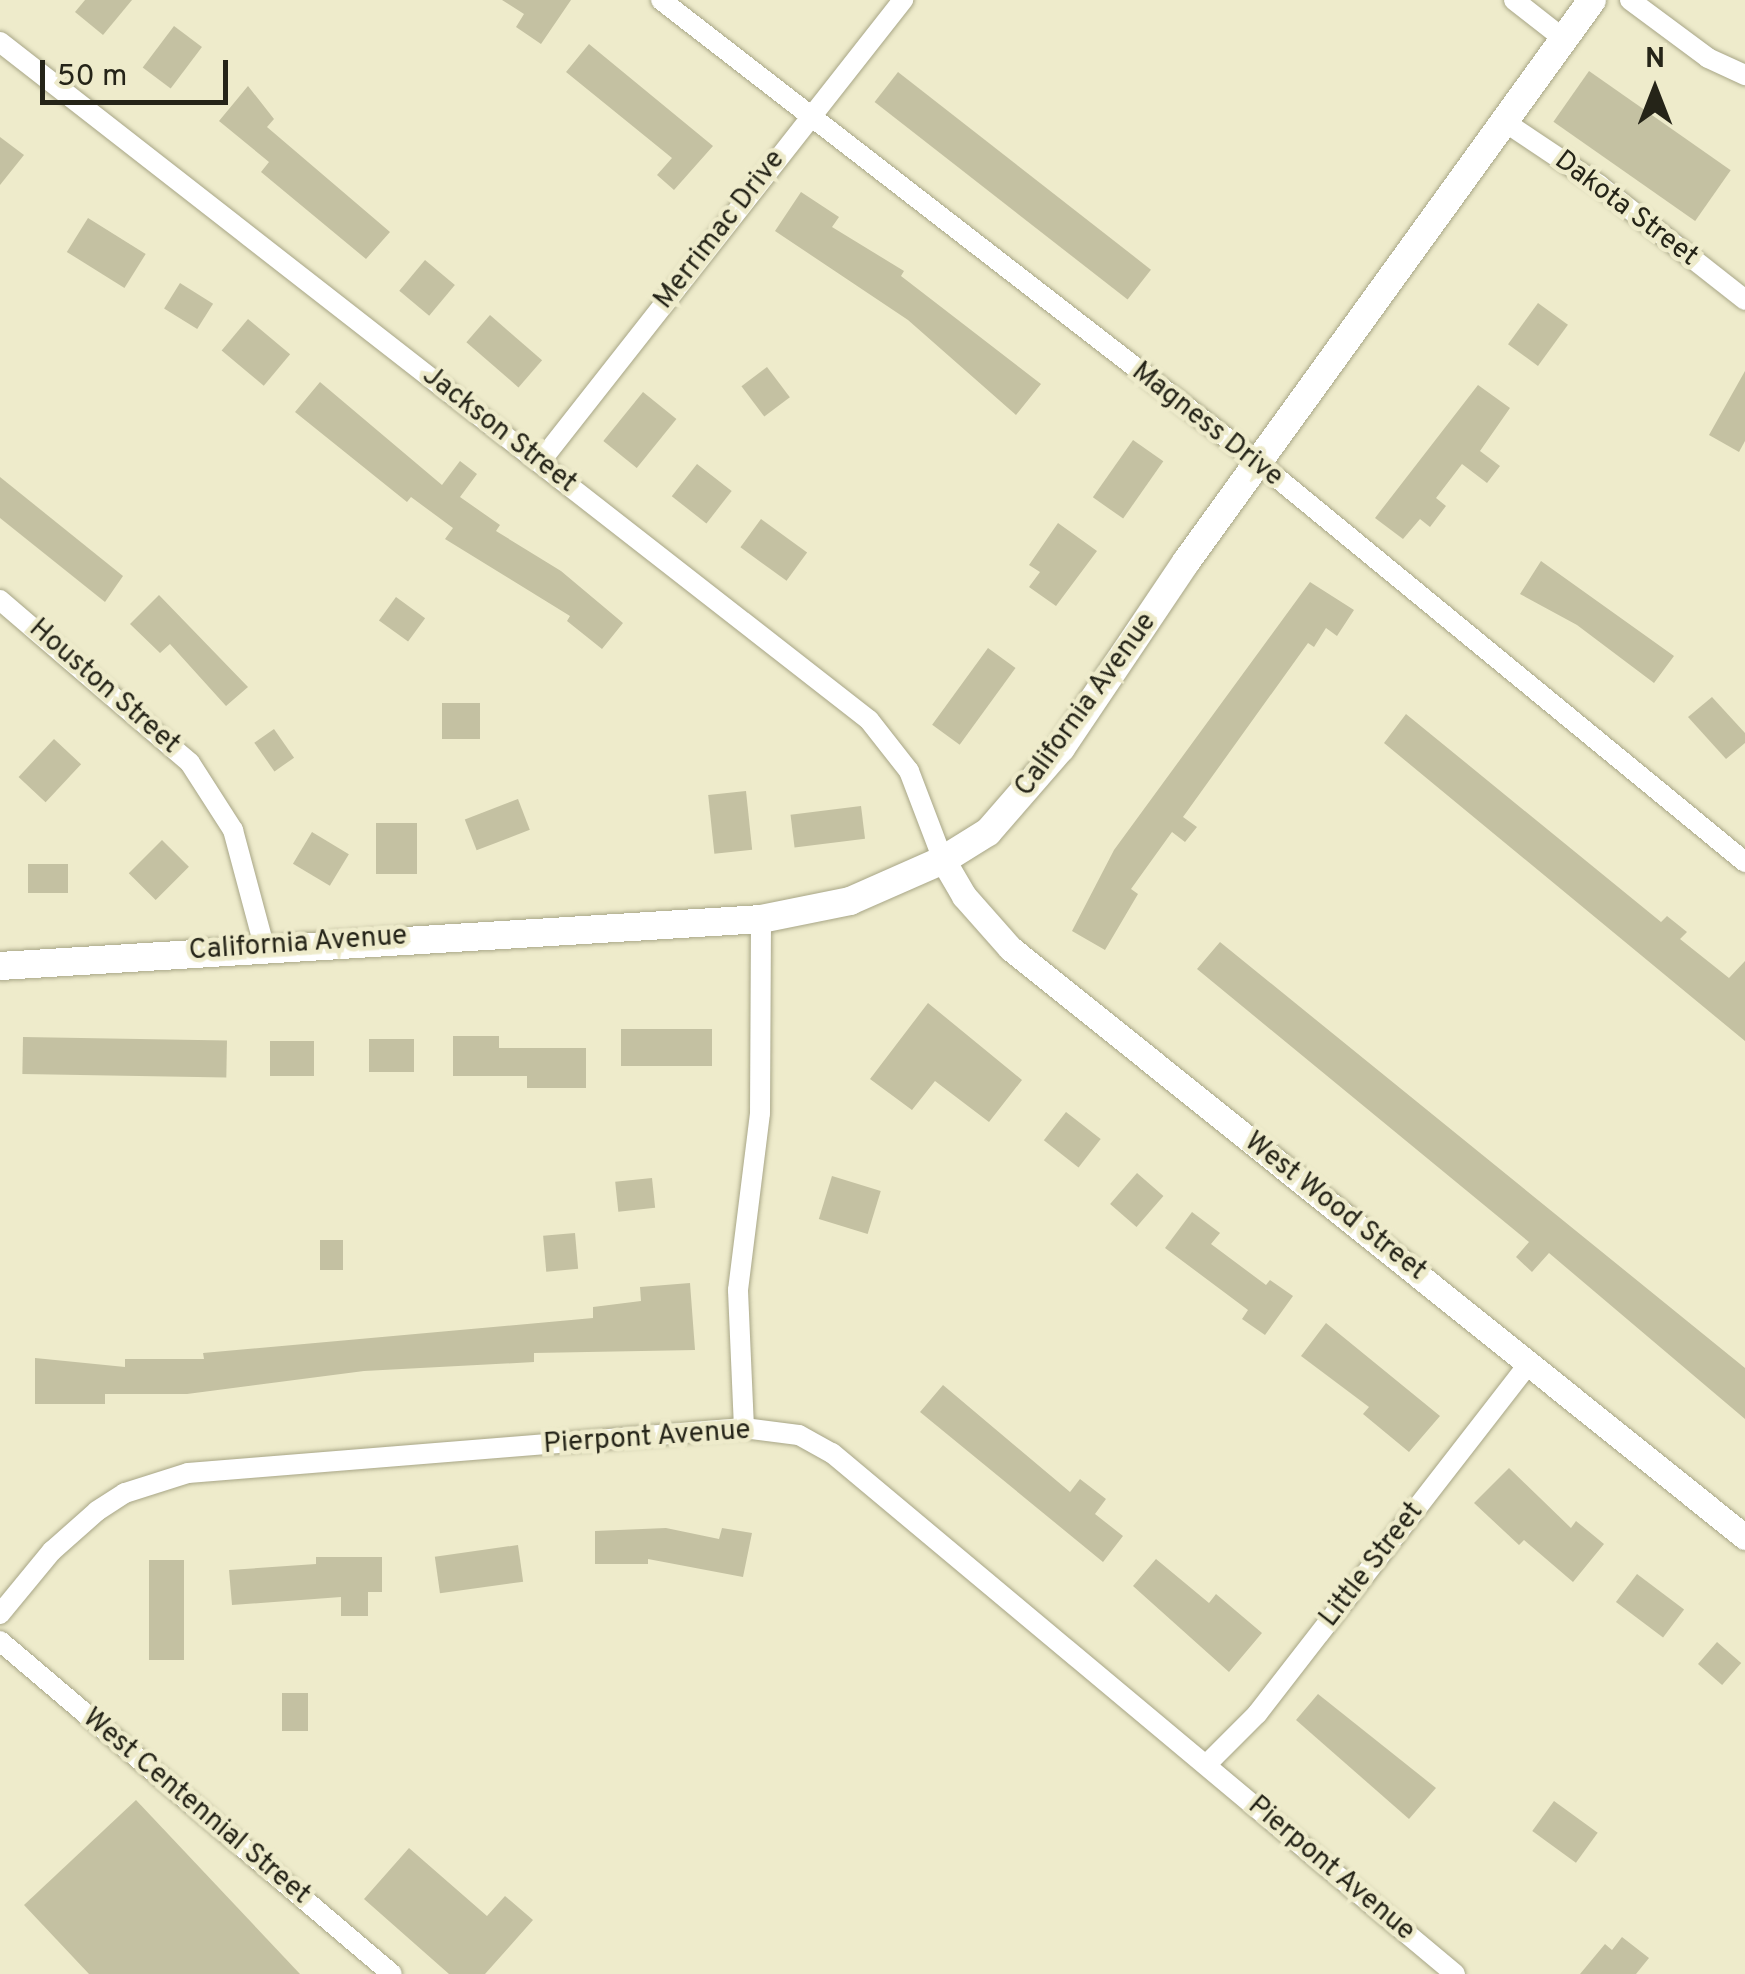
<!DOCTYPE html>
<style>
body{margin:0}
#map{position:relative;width:1745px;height:1974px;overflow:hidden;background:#eeebcb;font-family:Overpass,sans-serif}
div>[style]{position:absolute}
.building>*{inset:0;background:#c4c1a2;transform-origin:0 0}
.roads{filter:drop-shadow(0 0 2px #a8a687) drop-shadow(0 0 2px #a8a687)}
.minor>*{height:20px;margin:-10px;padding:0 10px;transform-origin:10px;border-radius:10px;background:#fff}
.tertiary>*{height:25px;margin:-12.5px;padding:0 12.5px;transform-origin:12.5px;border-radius:12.5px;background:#fff}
.secondary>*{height:28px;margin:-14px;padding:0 14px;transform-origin:14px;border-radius:14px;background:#fff}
span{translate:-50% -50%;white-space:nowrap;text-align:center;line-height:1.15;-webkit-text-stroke:9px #eeebcb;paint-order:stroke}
.street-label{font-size:28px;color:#252418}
.north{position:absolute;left:1605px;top:40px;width:100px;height:100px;-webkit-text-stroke:8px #eeebcb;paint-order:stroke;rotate:0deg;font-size:28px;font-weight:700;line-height:40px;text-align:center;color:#252418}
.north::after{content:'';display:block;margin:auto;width:35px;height:45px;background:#252418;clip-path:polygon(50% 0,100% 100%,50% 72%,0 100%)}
.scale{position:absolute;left:40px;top:60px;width:188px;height:45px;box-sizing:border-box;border:5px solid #252418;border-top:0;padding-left:12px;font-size:30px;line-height:35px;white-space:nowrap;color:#252418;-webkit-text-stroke:8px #eeebcb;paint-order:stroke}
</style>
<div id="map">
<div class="building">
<div style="clip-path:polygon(85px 0,132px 0,103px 35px,75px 12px)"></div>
<div style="clip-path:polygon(502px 0,571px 0,541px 44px,516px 27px,524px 14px)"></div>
<div style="left:174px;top:26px;width:35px;height:52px;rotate:37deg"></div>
<div style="clip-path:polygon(589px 44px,713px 146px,674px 190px,657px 175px,672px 158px,566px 72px)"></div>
<div style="left:1589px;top:71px;width:173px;height:62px;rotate:35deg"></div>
<div style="left:898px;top:72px;width:321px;height:38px;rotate:38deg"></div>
<div style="clip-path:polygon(248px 86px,274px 119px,267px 127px,390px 232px,366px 259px,261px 172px,269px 162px,219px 121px)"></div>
<div style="clip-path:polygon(0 137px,24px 155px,0 185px)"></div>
<div style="clip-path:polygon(801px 192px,839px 217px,832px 227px,904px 271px,901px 276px,1041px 384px,1016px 415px,908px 320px,775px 231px)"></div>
<div style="left:88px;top:218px;width:68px;height:40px;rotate:32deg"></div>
<div style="left:425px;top:260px;width:39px;height:40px;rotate:40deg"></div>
<div style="left:180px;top:283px;width:39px;height:30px;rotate:32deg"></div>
<div style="left:1538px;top:303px;width:37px;height:51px;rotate:36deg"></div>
<div style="left:490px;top:315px;width:69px;height:36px;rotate:41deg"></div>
<div style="left:248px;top:319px;width:55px;height:41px;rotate:40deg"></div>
<div style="left:767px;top:367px;width:38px;height:32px;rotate:53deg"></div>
<div style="clip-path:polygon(1745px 371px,1745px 441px,1739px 452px,1709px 435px)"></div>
<div style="clip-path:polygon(320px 382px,442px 485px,460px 461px,477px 474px,460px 497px,500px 525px,496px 531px,561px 571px,623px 623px,602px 649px,567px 621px,570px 616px,445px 539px,453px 528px,411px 497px,407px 502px,295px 412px)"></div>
<div style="clip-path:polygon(1478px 385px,1510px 408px,1480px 451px,1500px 466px,1487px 483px,1462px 464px,1436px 498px,1446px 506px,1430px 527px,1420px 519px,1403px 539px,1375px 518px)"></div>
<div style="left:643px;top:392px;width:43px;height:63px;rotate:39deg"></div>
<div style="left:1133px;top:440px;width:37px;height:70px;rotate:35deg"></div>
<div style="left:697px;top:464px;width:44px;height:41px;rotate:38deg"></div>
<div style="clip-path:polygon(0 477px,123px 576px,105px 602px,0 518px)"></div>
<div style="left:761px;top:519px;width:57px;height:35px;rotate:36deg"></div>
<div style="clip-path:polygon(1058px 523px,1097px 551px,1056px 606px,1029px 587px,1040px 572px,1029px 565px)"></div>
<div style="clip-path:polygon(1541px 561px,1674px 656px,1654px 683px,1577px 625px,1520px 594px)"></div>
<div style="clip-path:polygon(1310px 582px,1354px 610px,1337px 636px,1326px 628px,1314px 647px,1308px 643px,1183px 817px,1197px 827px,1185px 842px,1172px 832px,1131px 889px,1138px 894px,1105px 950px,1072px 931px,1114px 850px)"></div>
<div style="clip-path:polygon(159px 595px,248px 687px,226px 706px,170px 644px,160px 653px,130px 624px)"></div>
<div style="left:396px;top:597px;width:36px;height:29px;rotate:36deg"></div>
<div style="left:988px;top:648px;width:34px;height:95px;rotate:36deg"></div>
<div style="clip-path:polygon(1712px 697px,1745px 733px,1745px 743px,1726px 759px,1688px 717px)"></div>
<div style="left:442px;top:703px;width:38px;height:36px"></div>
<div style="clip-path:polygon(1406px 714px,1661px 922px,1667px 916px,1687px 932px,1680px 939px,1729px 978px,1745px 961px,1745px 1041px,1384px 743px)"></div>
<div style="left:274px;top:729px;width:35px;height:24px;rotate:55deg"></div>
<div style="left:54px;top:739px;width:37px;height:52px;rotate:43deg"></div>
<div style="left:746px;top:791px;width:59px;height:38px;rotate:84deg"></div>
<div style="left:518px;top:799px;width:33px;height:57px;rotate:69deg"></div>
<div style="left:861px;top:806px;width:33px;height:71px;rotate:83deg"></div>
<div style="left:376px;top:823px;width:41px;height:51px"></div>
<div style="left:312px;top:832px;width:43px;height:37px;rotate:31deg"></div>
<div style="left:162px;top:840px;width:38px;height:47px;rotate:45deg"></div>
<div style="left:28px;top:864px;width:40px;height:29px"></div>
<div style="clip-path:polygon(1220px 942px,1745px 1368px,1745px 1419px,1549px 1253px,1532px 1272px,1516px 1257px,1529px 1242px,1197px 969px)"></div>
<div style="clip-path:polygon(928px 1003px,1022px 1080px,989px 1122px,935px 1081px,912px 1110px,870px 1079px)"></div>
<div style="left:621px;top:1029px;width:91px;height:37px"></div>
<div style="clip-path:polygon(453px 1036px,499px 1036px,499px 1048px,586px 1048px,586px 1088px,527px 1088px,527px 1076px,453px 1076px)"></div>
<div style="left:23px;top:1037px;width:204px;height:37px;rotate:1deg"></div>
<div style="left:369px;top:1039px;width:45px;height:33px"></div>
<div style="left:270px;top:1041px;width:44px;height:35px"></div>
<div style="left:1066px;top:1112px;width:44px;height:36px;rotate:38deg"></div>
<div style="left:1137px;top:1173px;width:35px;height:41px;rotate:41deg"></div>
<div style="left:832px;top:1176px;width:51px;height:45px;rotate:17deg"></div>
<div style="left:652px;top:1178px;width:30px;height:37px;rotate:84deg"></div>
<div style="clip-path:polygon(1192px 1212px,1220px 1233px,1211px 1244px,1266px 1285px,1270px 1280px,1293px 1296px,1265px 1335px,1242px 1319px,1248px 1310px,1165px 1248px)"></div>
<div style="left:575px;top:1233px;width:36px;height:32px;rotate:85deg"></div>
<div style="left:320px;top:1240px;width:23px;height:30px"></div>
<div style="clip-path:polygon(690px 1283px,695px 1350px,534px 1353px,534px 1362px,364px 1371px,187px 1394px,105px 1394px,105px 1404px,35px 1404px,35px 1358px,125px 1367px,125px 1359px,204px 1359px,203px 1353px,593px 1318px,593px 1307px,641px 1301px,640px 1287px)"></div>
<div style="clip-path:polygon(1326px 1323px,1440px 1416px,1409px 1452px,1363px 1414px,1369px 1407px,1301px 1356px)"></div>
<div style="clip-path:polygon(943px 1385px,1070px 1492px,1080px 1479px,1106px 1499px,1095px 1514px,1123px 1536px,1103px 1562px,920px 1412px)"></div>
<div style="clip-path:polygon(1509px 1468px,1571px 1528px,1576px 1521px,1604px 1544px,1573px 1582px,1524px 1540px,1519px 1545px,1474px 1503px)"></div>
<div style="clip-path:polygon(666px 1528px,719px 1539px,722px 1528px,752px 1533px,743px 1577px,648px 1559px,648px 1564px,595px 1564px,595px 1531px)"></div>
<div style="left:518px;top:1545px;width:37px;height:84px;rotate:82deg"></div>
<div style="clip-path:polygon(316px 1557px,382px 1557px,382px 1592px,368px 1592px,368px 1616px,341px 1616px,341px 1597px,232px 1605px,229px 1570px,316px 1564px)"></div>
<div style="clip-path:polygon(1156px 1559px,1209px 1603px,1216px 1594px,1262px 1633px,1229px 1672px,1133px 1586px)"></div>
<div style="left:149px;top:1560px;width:35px;height:100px"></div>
<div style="left:1637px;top:1574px;width:59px;height:35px;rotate:37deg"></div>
<div style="left:1717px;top:1642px;width:32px;height:29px;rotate:41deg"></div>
<div style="left:282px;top:1693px;width:26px;height:38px"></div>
<div style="clip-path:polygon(1318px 1694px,1436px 1788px,1409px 1819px,1296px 1720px)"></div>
<div style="clip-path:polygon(136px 1800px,300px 1974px,89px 1974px,24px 1905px)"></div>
<div style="left:1554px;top:1801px;width:54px;height:37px;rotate:36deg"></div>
<div style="clip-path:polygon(409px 1848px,487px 1916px,505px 1896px,533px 1920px,485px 1974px,449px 1974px,364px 1899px)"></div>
<div style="clip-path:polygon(1622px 1937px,1649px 1958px,1636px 1974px,1580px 1974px,1605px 1944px,1612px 1950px)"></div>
</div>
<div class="roads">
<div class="minor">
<div style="left:661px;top:0;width:756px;rotate:37.75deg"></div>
<div style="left:1259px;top:463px;width:629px;rotate:39.39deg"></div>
<div style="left:1514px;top:0;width:63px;rotate:38deg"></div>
<div style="left:1630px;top:0;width:97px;rotate:36.6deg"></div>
<div style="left:1708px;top:58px;width:41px;rotate:24.7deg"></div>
<div style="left:0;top:42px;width:1102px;rotate:37.96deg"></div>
<div style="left:869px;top:720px;width:65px;rotate:51.9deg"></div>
<div style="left:909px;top:771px;width:95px;rotate:69.1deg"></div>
<div style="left:1505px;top:122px;width:113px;rotate:33.8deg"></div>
<div style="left:1599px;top:185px;width:186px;rotate:38.2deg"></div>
<div style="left:540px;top:462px;width:588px;rotate:-51.84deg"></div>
<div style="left:0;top:600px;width:250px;rotate:40.6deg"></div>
<div style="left:190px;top:763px;width:80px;rotate:57.3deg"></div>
<div style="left:233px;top:830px;width:120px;rotate:75deg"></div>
<div style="left:744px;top:1428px;width:138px;rotate:-92.5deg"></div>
<div style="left:738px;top:1290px;width:178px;rotate:-82.9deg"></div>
<div style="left:760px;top:1113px;width:194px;rotate:-89.7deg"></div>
<div style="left:0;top:1614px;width:82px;rotate:-50.5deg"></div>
<div style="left:52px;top:1551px;width:60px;rotate:-41.6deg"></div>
<div style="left:97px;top:1511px;width:33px;rotate:-33deg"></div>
<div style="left:125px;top:1493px;width:66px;rotate:-17.6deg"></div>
<div style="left:188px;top:1473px;width:558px;rotate:-4.63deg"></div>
<div style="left:744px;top:1428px;width:55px;rotate:7.3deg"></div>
<div style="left:799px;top:1435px;width:38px;rotate:29deg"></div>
<div style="left:832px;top:1453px;width:812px;rotate:39.9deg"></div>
<div style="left:0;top:1641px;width:514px;rotate:40.35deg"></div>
<div style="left:1207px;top:1764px;width:71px;rotate:-45deg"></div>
<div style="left:1257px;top:1714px;width:445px;rotate:-52.2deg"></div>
</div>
<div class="tertiary">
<div style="left:943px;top:860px;width:42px;rotate:59.7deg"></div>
<div style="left:964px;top:896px;width:69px;rotate:48.5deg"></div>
<div style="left:1010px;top:948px;width:942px;rotate:38.71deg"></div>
</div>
<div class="secondary">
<div style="left:0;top:966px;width:762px;rotate:-3.53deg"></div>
<div style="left:761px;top:919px;width:91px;rotate:-11.4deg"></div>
<div style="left:850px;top:901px;width:102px;rotate:-23.8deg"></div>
<div style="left:943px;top:860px;width:53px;rotate:-31.9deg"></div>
<div style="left:988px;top:832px;width:111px;rotate:-49deg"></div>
<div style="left:1061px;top:748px;width:224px;rotate:-56.1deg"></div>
<div style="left:1186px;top:562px;width:693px;rotate:-54.15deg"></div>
</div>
</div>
<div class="street-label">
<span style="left:1626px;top:209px;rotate:37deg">Dakota Street</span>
<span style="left:720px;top:230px;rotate:-52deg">Merrimac Drive</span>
<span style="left:1207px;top:425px;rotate:38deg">Magness Drive</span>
<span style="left:499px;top:430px;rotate:38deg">Jackson Street</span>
<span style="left:104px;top:687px;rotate:41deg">Houston Street</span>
<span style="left:1086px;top:705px;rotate:-54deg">California Avenue</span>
<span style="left:298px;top:944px;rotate:-4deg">California Avenue</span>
<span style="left:1335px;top:1207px;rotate:38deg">West Wood Street</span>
<span style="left:647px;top:1438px;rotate:-4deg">Pierpont Avenue</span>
<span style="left:1372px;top:1565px;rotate:-52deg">Little Street</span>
<span style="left:196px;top:1807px;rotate:40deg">West Centennial Street</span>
<span style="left:1331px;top:1869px;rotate:40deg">Pierpont Avenue</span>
</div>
<div class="north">N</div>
<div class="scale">50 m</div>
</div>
